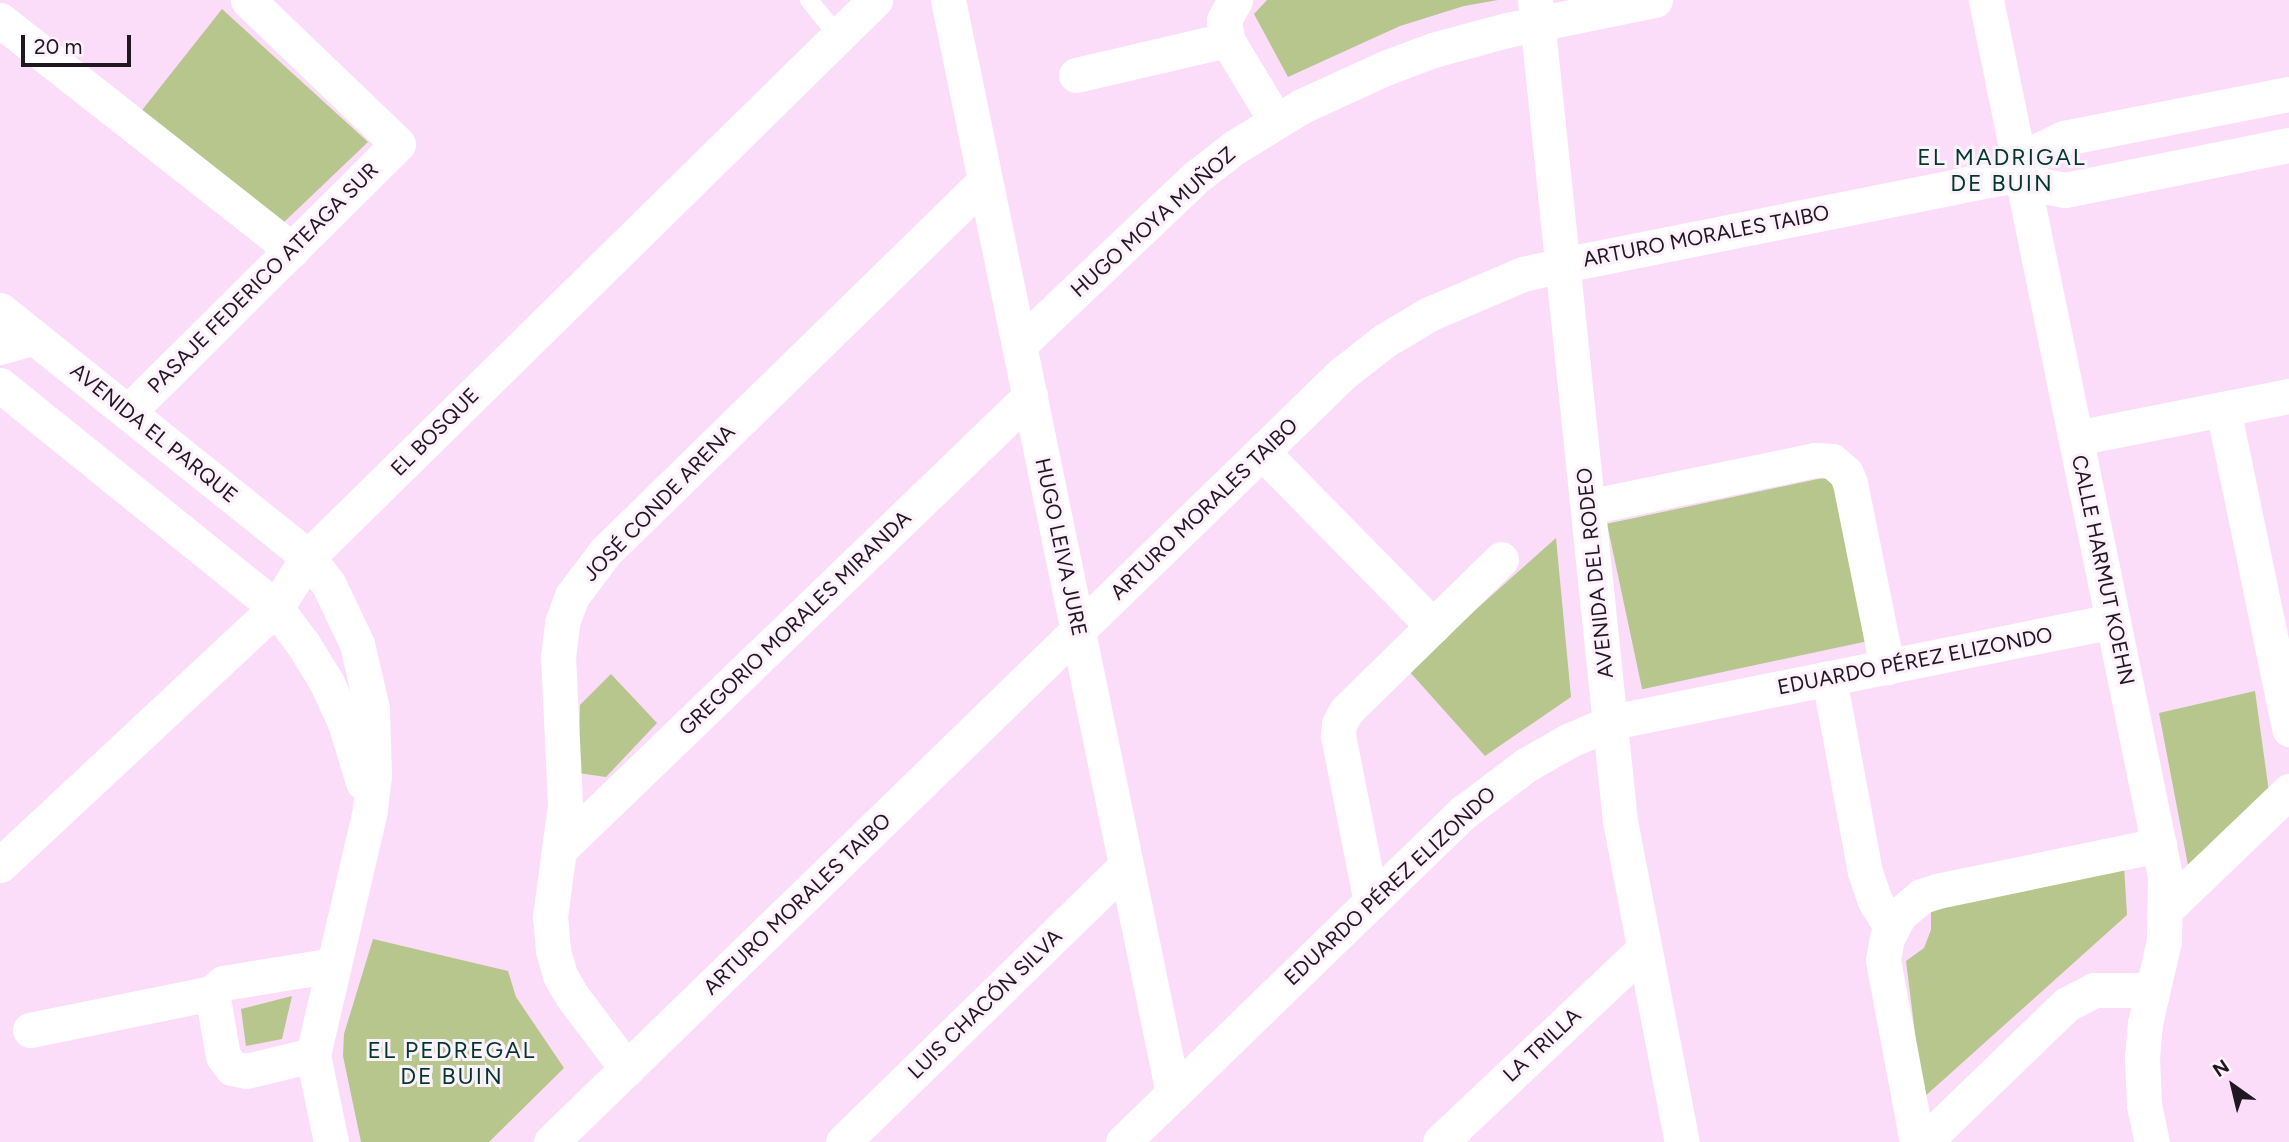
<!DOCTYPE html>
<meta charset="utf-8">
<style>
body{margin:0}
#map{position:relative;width:2289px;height:1142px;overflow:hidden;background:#fbddf9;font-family:Figtree,sans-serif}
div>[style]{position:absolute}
.green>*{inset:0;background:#b6c68c;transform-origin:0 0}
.service>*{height:18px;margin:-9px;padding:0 9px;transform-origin:9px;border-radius:9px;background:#fff}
.minor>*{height:35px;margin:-17.5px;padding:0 17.5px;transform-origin:17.5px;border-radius:17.5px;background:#fff}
span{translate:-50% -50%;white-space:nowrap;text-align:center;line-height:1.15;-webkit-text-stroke:6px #fdf1fc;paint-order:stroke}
.street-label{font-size:21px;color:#211721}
.neighbourhood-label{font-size:23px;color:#00392c;letter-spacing:2px}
.north{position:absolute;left:2198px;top:1051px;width:70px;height:70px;-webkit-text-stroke:5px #fdf1fc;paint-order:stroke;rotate:326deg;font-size:19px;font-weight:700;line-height:28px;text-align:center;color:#211721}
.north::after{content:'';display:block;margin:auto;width:24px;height:32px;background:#211721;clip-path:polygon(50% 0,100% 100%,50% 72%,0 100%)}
.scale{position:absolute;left:21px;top:35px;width:110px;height:32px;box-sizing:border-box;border:4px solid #211721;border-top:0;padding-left:9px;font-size:21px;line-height:24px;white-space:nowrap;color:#211721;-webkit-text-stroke:5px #fdf1fc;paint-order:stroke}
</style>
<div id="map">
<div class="green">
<div style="clip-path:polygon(1267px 0,1498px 0,1464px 6px,1400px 26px,1288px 77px,1254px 14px)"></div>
<div style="clip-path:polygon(222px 9px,368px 142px,282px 224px,139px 114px)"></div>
<div style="left:1832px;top:476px;width:169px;height:230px;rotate:78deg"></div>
<div style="clip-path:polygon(1556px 538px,1571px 697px,1485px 756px,1408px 670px)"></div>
<div style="clip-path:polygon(611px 674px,657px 723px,606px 777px,578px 773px,580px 705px)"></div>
<div style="clip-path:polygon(2255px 691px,2269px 792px,2188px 865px,2159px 713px)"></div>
<div style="clip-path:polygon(2124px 866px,2127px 915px,1923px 1098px,1906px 961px,1924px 948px,1931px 930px,1931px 907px)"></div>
<div style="clip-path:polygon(373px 939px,508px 971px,516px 997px,564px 1068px,489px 1142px,361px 1142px,343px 1056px,344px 1034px)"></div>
<div style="clip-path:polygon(292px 996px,282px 1039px,246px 1046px,241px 1009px)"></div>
</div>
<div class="service">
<div style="left:809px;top:0;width:46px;rotate:51.1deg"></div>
</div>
<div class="minor">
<div style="left:948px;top:0;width:1116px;rotate:78.37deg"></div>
<div style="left:1235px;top:0;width:23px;rotate:119deg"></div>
<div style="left:1224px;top:20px;width:20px;rotate:81deg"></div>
<div style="left:1227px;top:40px;width:95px;rotate:58.8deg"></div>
<div style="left:1535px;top:0;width:825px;rotate:84.09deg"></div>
<div style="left:1620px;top:821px;width:327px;rotate:79.1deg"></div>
<div style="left:1986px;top:0;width:894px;rotate:78.45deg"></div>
<div style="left:2165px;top:876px;width:65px;rotate:90.9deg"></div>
<div style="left:2164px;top:941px;width:84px;rotate:103deg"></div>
<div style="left:2145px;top:1023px;width:34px;rotate:95deg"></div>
<div style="left:2142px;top:1057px;width:48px;rotate:87.6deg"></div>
<div style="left:2144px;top:1105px;width:38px;rotate:78deg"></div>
<div style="left:0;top:20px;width:372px;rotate:38.2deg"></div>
<div style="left:1076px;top:75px;width:155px;rotate:-13.1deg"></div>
<div style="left:2021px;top:174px;width:30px;rotate:-53deg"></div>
<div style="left:2039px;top:150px;width:28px;rotate:-26deg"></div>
<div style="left:2064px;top:138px;width:229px;rotate:-11.1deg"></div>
<div style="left:0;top:310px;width:395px;rotate:38.7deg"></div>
<div style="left:308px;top:557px;width:35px;rotate:53deg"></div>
<div style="left:329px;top:585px;width:65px;rotate:64.6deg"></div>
<div style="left:357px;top:644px;width:67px;rotate:77deg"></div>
<div style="left:372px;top:709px;width:67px;rotate:88.3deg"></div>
<div style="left:374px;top:776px;width:34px;rotate:97deg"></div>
<div style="left:370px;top:810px;width:252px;rotate:103.1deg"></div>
<div style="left:313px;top:1055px;width:89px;rotate:78.3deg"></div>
<div style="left:1019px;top:345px;width:244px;rotate:-43.5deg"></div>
<div style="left:1196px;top:177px;width:49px;rotate:-37.6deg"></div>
<div style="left:1235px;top:147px;width:79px;rotate:-31.5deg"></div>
<div style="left:1302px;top:106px;width:91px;rotate:-24.6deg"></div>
<div style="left:1385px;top:68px;width:51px;rotate:-20.6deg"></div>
<div style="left:1433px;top:50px;width:77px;rotate:-15.1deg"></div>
<div style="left:1507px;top:30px;width:151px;rotate:-11.5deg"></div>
<div style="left:0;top:347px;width:35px;rotate:-16deg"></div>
<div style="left:0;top:385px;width:355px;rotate:38.9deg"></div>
<div style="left:276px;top:608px;width:45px;rotate:53.1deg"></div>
<div style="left:303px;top:644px;width:46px;rotate:58.4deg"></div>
<div style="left:327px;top:683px;width:44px;rotate:65.8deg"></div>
<div style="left:345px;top:723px;width:62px;rotate:73deg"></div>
<div style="left:2223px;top:409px;width:327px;rotate:78.3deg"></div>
<div style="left:128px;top:412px;width:380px;rotate:-44.8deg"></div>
<div style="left:398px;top:144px;width:208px;rotate:-136.2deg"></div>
<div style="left:2076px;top:438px;width:217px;rotate:-11.2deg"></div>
<div style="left:1262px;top:452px;width:244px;rotate:45.5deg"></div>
<div style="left:1588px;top:507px;width:232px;rotate:-11.7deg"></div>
<div style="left:1815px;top:460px;width:17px;rotate:3deg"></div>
<div style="left:1832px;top:461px;width:18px;rotate:41deg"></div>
<div style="left:1846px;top:473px;width:11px;rotate:68deg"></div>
<div style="left:1850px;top:483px;width:188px;rotate:78.6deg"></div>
<div style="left:1829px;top:678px;width:197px;rotate:79.5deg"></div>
<div style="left:1865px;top:872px;width:31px;rotate:71deg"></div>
<div style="left:1875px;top:901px;width:32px;rotate:58deg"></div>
<div style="left:560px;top:849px;width:653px;rotate:-43.94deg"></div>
<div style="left:0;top:865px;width:377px;rotate:-43deg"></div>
<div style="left:276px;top:608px;width:60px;rotate:-57.9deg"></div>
<div style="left:308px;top:557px;width:795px;rotate:-44.49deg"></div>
<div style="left:1371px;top:902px;width:170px;rotate:-101.2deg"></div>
<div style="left:1338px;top:735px;width:11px;rotate:-85deg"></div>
<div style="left:1339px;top:724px;width:15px;rotate:-62deg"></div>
<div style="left:1346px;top:711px;width:217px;rotate:-44.4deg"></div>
<div style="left:2167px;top:908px;width:169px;rotate:-43.8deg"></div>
<div style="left:212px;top:993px;width:64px;rotate:80.1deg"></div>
<div style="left:223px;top:1056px;width:15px;rotate:53deg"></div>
<div style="left:232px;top:1068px;width:14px;rotate:12deg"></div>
<div style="left:246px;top:1071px;width:69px;rotate:-13.4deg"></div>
<div style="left:30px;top:1030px;width:186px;rotate:-11.5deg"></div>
<div style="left:212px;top:993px;width:15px;rotate:-42deg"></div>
<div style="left:223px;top:983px;width:112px;rotate:-9.2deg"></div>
<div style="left:627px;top:1069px;width:91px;rotate:-127deg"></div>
<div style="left:572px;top:996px;width:24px;rotate:-120deg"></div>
<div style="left:560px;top:975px;width:26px;rotate:-106deg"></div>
<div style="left:553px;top:950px;width:33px;rotate:-95deg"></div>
<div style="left:550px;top:917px;width:114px;rotate:-82.4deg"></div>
<div style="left:565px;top:804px;width:147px;rotate:-92.7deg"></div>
<div style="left:558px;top:657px;width:34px;rotate:-83deg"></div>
<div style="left:562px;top:623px;width:29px;rotate:-70deg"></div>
<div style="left:572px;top:596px;width:55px;rotate:-53.1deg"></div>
<div style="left:605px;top:552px;width:531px;rotate:-44.31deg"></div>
<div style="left:551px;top:1142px;width:1104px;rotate:-44.16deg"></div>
<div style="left:1343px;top:373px;width:52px;rotate:-38deg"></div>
<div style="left:1384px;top:341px;width:52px;rotate:-31deg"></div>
<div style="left:1429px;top:314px;width:102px;rotate:-23.1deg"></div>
<div style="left:1523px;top:274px;width:41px;rotate:-12.7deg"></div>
<div style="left:1563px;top:265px;width:402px;rotate:-11.3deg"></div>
<div style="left:1957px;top:186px;width:65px;rotate:-10.6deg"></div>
<div style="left:2021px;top:174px;width:21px;rotate:31deg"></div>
<div style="left:2039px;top:185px;width:26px;rotate:11deg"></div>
<div style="left:2065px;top:190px;width:228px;rotate:-11.4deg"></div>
<div style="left:843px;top:1142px;width:395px;rotate:-44.3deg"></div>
<div style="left:1123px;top:1142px;width:475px;rotate:-44.1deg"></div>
<div style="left:1464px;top:812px;width:78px;rotate:-37.2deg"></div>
<div style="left:1526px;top:765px;width:48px;rotate:-29.7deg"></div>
<div style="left:1568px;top:741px;width:48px;rotate:-23.4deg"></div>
<div style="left:1612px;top:722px;width:511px;rotate:-11.4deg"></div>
<div style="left:1440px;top:1142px;width:281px;rotate:-43.4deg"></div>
<div style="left:1917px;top:1142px;width:185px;rotate:-100.6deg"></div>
<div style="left:1883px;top:960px;width:22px;rotate:-80deg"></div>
<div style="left:1887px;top:938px;width:26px;rotate:-62deg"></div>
<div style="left:1899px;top:915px;width:30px;rotate:-40deg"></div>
<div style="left:1922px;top:896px;width:16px;rotate:-18deg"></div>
<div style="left:1937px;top:891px;width:227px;rotate:-11.7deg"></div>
<div style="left:1924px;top:1142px;width:199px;rotate:-44deg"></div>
<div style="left:2067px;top:1004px;width:30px;rotate:-27deg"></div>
<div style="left:2094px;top:990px;width:58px"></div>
</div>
<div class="street-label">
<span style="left:1153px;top:222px;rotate:-42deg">HUGO MOYA MUÑOZ</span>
<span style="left:1706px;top:236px;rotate:-11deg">ARTURO MORALES TAIBO</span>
<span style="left:263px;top:278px;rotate:-45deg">PASAJE FEDERICO ATEAGA SUR</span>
<span style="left:435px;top:432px;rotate:-45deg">EL BOSQUE</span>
<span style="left:154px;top:433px;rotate:39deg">AVENIDA EL PARQUE</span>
<span style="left:659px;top:503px;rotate:-46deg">JOSÉ CONDE ARENA</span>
<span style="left:1204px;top:509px;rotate:-44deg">ARTURO MORALES TAIBO</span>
<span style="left:1061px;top:547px;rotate:78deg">HUGO LEIVA JURE</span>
<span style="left:2103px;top:570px;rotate:78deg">CALLE HARMUT KOEHN</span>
<span style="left:1595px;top:573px;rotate:-96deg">AVENIDA DEL RODEO</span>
<span style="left:795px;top:623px;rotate:-44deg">GREGORIO MORALES MIRANDA</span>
<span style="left:1915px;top:661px;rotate:-11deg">EDUARDO PÉREZ ELIZONDO</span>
<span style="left:1390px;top:886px;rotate:-43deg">EDUARDO PÉREZ ELIZONDO</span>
<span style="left:797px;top:904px;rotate:-44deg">ARTURO MORALES TAIBO</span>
<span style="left:985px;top:1004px;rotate:-44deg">LUIS CHACÓN SILVA</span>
<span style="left:1542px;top:1045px;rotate:-43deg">LA TRILLA</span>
</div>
<div class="neighbourhood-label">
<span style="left:2002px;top:170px">EL MADRIGAL<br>DE BUIN</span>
<span style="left:452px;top:1063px">EL PEDREGAL<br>DE BUIN</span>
</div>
<div class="north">N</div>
<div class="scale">20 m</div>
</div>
